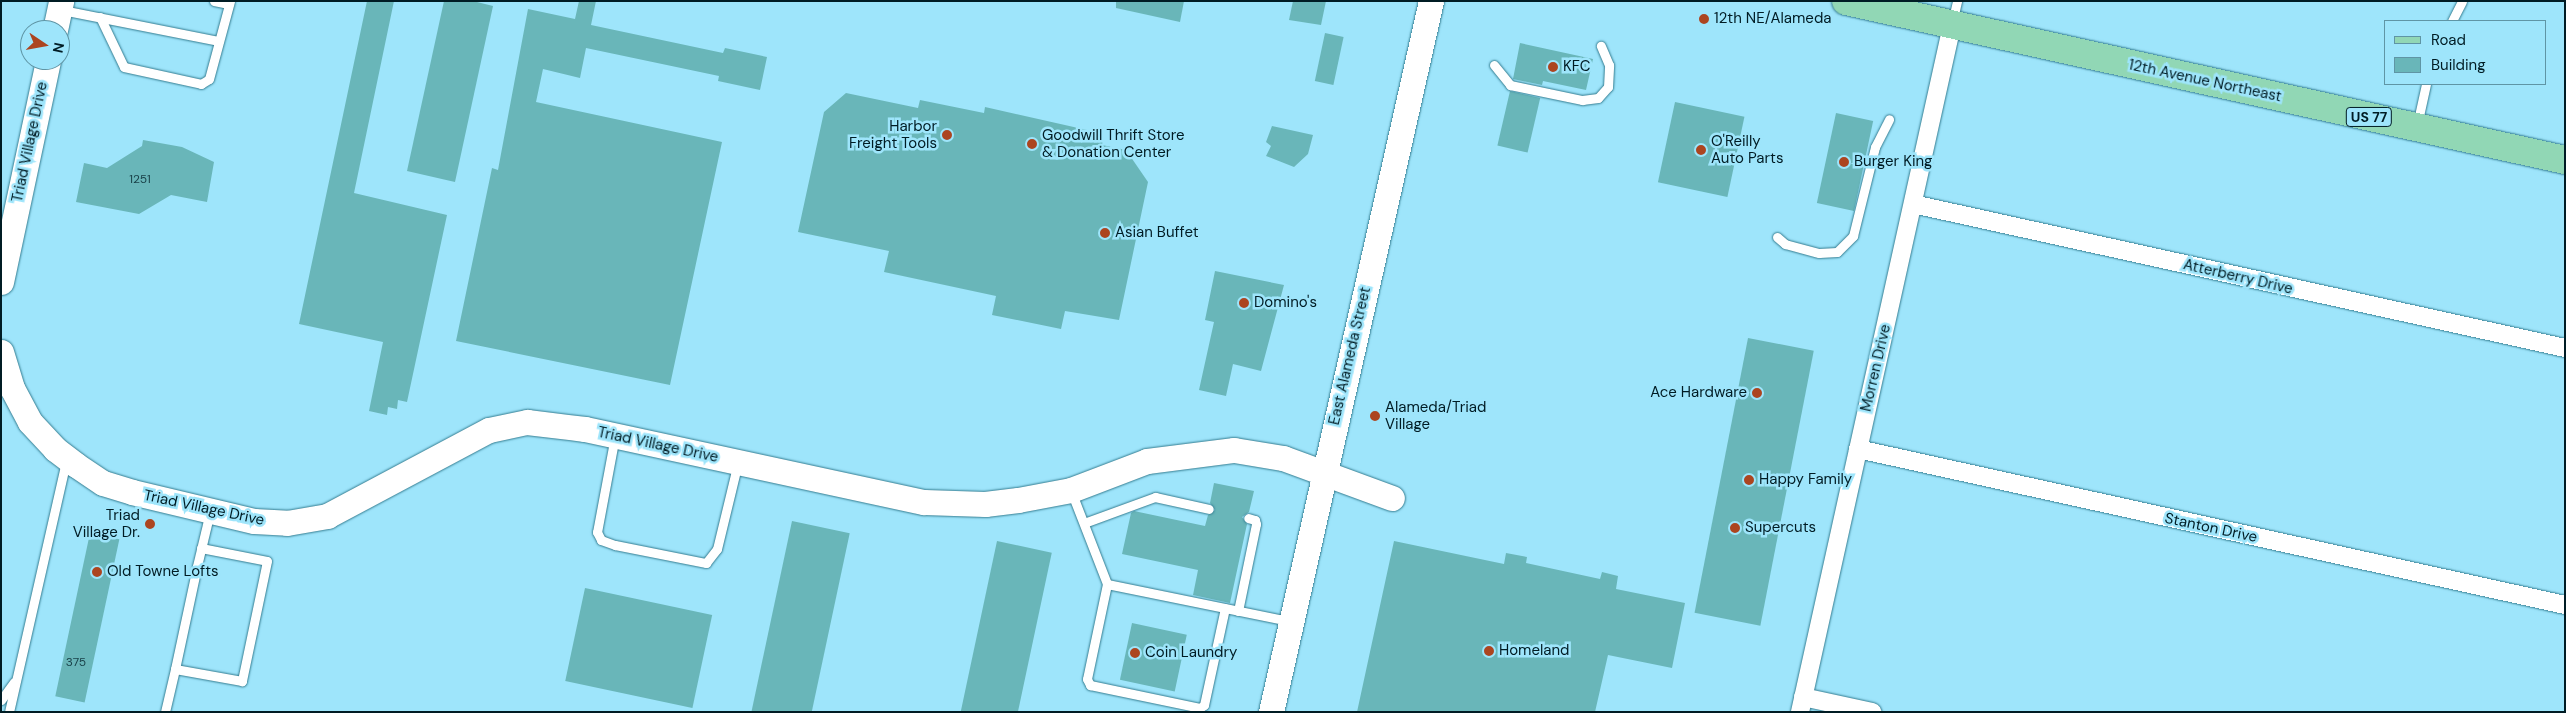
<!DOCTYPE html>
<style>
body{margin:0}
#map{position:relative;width:2566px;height:713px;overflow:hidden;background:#9ee5fb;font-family:"DM Sans",sans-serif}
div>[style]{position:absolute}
.building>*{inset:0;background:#69b6b9;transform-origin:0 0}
.roads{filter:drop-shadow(0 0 1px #347c90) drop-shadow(0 0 1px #347c90)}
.lane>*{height:9px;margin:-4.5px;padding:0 4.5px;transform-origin:4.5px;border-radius:4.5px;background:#fff}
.street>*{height:18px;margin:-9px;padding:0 9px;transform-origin:9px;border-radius:9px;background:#fff}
.secondary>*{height:25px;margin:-12.5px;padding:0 12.5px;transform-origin:12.5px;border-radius:12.5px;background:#fff}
.primary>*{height:28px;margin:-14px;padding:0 14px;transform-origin:14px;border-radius:14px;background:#91d7b5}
.dots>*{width:14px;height:14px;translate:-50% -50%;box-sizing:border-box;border:2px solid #9ee5fb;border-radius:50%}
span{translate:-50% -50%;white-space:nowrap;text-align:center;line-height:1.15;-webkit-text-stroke:5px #9ee5fb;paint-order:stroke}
.number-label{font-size:12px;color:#1a4249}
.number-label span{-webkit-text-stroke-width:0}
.shield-label span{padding:1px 4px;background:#9ee5fb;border:1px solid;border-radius:4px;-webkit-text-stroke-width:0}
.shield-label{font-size:14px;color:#001c24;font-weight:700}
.poi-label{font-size:15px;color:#001c24}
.left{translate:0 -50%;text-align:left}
.right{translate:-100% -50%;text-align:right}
.street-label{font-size:15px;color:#001c24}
.frame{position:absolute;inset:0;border:2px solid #001c24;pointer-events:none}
.legend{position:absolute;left:2384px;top:20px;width:162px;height:65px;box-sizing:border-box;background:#9ee5fb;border:1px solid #5f95a5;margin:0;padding:6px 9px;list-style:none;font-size:15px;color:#001c24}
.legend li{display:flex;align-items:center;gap:10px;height:25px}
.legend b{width:25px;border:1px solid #5f95a5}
.north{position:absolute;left:20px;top:20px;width:50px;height:50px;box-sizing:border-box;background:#9ee5fb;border:1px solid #5f95a5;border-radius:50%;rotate:102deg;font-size:14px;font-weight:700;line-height:20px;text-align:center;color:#001c24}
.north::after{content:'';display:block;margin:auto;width:18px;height:22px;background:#ac4520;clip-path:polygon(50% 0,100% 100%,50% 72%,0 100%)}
</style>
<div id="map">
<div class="building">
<div style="clip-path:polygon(367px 1px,394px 1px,354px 193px,447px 215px,407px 402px,398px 400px,397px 409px,388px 407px,387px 415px,369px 411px,383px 342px,299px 324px)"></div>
<div style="clip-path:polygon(444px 1px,473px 1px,493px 6px,455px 182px,407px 171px)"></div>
<div style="clip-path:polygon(579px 1px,596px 1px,591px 25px,723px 53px,725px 48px,767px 57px,760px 90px,718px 81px,719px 76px,586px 48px,580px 78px,543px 69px,536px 102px,722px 142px,670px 385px,456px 341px,492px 168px,498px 170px,528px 9px,575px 19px)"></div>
<div style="clip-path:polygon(1116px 1px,1184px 1px,1180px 22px,1116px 8px)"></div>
<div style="clip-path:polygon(1293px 1px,1326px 1px,1321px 25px,1289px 20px)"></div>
<div style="left:1325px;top:33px;width:19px;height:49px;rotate:12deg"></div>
<div style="clip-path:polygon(1520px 43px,1593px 59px,1586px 90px,1543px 81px,1542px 85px,1513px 79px)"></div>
<div style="left:1510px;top:91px;width:31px;height:56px;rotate:13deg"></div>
<div style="clip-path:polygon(846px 93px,918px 108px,920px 100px,984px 113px,985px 107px,1087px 130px,1086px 135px,1103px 139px,1102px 145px,1126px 150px,1148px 182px,1119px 320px,1065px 311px,1061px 329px,992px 315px,996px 296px,884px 272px,889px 251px,798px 232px,824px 112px)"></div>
<div style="left:1675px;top:102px;width:71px;height:82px;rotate:12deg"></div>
<div style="left:1836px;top:113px;width:38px;height:92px;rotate:12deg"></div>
<div style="clip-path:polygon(1272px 126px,1313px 135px,1308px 154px,1294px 167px,1266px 156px,1271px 146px,1266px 142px)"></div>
<div style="clip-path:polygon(143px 140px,182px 147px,214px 162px,207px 202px,171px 195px,139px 214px,76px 202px,84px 163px,107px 168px,142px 146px)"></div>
<div style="clip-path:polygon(1215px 271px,1284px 285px,1261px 371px,1233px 364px,1226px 396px,1199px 390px,1214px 322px,1205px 320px)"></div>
<div style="left:1748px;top:338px;width:67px;height:280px;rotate:11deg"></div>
<div style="clip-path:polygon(1214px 483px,1254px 491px,1249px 512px,1242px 517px,1247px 524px,1230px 603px,1193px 595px,1198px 570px,1122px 554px,1131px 513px,1134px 511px,1205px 526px,1208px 515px,1215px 510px,1210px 503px)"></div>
<div style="left:792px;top:521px;width:59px;height:195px;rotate:12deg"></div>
<div style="left:90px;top:533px;width:30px;height:167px;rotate:12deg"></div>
<div style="left:997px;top:541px;width:56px;height:175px;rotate:12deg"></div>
<div style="clip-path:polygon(1394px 541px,1504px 564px,1506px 553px,1527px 557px,1526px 563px,1600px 579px,1602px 572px,1618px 576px,1616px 589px,1685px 603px,1672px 668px,1608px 655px,1595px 712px,1357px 712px)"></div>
<div style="left:585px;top:588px;width:130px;height:95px;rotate:12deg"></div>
<div style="left:1132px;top:623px;width:56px;height:58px;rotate:12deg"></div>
</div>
<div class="roads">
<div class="lane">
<div style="left:214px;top:1px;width:14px;rotate:12deg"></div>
<div style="left:62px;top:10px;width:159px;rotate:11.2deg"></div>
<div style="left:100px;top:17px;width:55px;rotate:64.4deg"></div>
<div style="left:124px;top:67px;width:79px;rotate:12.4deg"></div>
<div style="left:201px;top:84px;width:9px;rotate:-32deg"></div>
<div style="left:209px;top:79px;width:81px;rotate:-74.9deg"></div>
<div style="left:2452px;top:21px;width:22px;rotate:-63deg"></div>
<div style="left:1952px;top:23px;width:23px;rotate:-77deg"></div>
<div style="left:1494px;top:65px;width:26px;rotate:51deg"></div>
<div style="left:1510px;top:85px;width:74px;rotate:11.8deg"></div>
<div style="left:1582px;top:100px;width:16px;rotate:-7deg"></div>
<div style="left:1598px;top:98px;width:15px;rotate:-48deg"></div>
<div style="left:1608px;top:87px;width:22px;rotate:-87deg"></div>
<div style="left:1609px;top:65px;width:21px;rotate:-113deg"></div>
<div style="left:2417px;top:125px;width:42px;rotate:-77.6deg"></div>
<div style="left:1777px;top:237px;width:11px;rotate:41deg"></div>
<div style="left:1785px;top:244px;width:35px;rotate:15deg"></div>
<div style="left:1819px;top:253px;width:18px;rotate:-3deg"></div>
<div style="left:1837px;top:252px;width:23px;rotate:-45deg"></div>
<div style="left:1853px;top:236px;width:92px;rotate:-76.1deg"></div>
<div style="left:1875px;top:147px;width:31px;rotate:-63deg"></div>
<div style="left:615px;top:436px;width:98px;rotate:100.6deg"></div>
<div style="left:597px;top:532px;width:9px;rotate:63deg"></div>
<div style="left:601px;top:540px;width:15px;rotate:20deg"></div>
<div style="left:615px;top:545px;width:93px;rotate:11.2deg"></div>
<div style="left:706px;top:563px;width:18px;rotate:-52deg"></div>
<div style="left:717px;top:549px;width:89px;rotate:-76.4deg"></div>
<div style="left:1071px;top:491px;width:100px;rotate:68.8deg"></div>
<div style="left:1107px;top:584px;width:186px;rotate:11.5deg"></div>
<div style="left:1084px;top:523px;width:76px;rotate:-20.1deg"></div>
<div style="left:1155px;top:497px;width:55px;rotate:12.5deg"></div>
<div style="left:201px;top:548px;width:67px;rotate:11.1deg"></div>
<div style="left:267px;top:561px;width:123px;rotate:101.8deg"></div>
<div style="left:242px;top:681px;width:68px;rotate:-169.8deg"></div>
<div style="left:175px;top:669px;width:105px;rotate:-77.9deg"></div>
<div style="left:197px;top:566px;width:56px;rotate:-76.5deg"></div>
<div style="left:1107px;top:584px;width:97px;rotate:101.9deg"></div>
<div style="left:1087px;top:679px;width:7px;rotate:63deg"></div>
<div style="left:1090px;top:685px;width:112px;rotate:11.8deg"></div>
<div style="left:1200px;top:708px;width:5px;rotate:-37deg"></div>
<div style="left:1204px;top:705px;width:99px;rotate:-77.8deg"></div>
<div style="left:1238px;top:611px;width:89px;rotate:-78.3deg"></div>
<div style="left:1256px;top:524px;width:4px;rotate:-104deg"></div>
<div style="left:1255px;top:520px;width:7px;rotate:-164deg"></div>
<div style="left:1px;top:700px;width:22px;rotate:-54deg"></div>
<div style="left:9px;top:712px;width:257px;rotate:-77.2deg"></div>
<div style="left:165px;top:712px;width:44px;rotate:-76.9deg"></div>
</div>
<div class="street">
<div style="left:1913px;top:204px;width:668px;rotate:12.45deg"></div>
<div style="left:1858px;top:449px;width:724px;rotate:12.44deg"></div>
<div style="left:1803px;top:697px;width:71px;rotate:12.3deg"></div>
<div style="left:1800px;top:712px;width:704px;rotate:-77.52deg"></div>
</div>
<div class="secondary">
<div style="left:55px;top:30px;width:30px;rotate:-78deg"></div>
<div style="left:1px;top:282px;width:227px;rotate:-78deg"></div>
<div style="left:1px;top:352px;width:38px;rotate:73deg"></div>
<div style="left:12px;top:388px;width:38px;rotate:62deg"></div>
<div style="left:30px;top:422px;width:37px;rotate:47deg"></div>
<div style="left:55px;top:449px;width:26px;rotate:37deg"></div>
<div style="left:76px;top:465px;width:32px;rotate:34deg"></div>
<div style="left:103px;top:483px;width:30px;rotate:17deg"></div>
<div style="left:132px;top:492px;width:125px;rotate:13.4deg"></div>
<div style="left:254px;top:521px;width:33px;rotate:3deg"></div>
<div style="left:287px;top:523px;width:41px;rotate:-9.9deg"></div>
<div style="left:327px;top:516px;width:183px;rotate:-28deg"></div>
<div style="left:489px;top:430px;width:39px;rotate:-12deg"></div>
<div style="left:527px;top:422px;width:58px;rotate:6.9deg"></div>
<div style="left:585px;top:429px;width:347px;rotate:12.2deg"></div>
<div style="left:924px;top:502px;width:61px;rotate:1.9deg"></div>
<div style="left:985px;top:504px;width:33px;rotate:-7deg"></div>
<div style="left:1018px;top:500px;width:54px;rotate:-10.7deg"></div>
<div style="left:1071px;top:490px;width:81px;rotate:-20.9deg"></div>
<div style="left:1147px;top:461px;width:88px;rotate:-7.2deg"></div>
<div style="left:1234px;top:450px;width:50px;rotate:9.3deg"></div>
<div style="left:1283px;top:458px;width:116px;rotate:20.2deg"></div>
<div style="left:1271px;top:712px;width:729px;rotate:-77.32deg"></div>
</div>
<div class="primary">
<div style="left:1846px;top:1px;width:736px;rotate:12.47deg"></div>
</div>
</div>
<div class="dots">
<div style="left:1704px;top:19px;background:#ac4520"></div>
<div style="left:1553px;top:67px;background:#ac4520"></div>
<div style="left:947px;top:135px;background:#ac4520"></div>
<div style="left:1032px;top:144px;background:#ac4520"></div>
<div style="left:1701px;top:150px;background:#ac4520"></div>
<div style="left:1844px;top:162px;background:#ac4520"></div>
<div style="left:1105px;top:233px;background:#ac4520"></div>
<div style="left:1244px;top:303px;background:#ac4520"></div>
<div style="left:1757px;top:393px;background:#ac4520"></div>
<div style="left:1375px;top:416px;background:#ac4520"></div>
<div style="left:1749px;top:480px;background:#ac4520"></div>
<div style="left:150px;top:524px;background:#ac4520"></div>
<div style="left:1735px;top:528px;background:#ac4520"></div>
<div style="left:97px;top:572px;background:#ac4520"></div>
<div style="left:1489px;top:651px;background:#ac4520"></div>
<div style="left:1135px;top:653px;background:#ac4520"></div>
</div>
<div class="number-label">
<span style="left:140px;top:180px">1251</span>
<span style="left:76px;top:663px">375</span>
</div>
<div class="shield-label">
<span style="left:2369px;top:117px">US 77</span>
</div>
<div class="poi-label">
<span class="left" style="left:1714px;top:19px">12th NE/Alameda</span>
<span class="left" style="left:1563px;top:67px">KFC</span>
<span class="right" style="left:937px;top:135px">Harbor<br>Freight Tools</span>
<span class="left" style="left:1042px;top:144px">Goodwill Thrift Store<br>&amp; Donation Center</span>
<span class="left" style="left:1711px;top:150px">O'Reilly<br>Auto Parts</span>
<span class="left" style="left:1854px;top:162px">Burger King</span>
<span class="left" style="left:1115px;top:233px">Asian Buffet</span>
<span class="left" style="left:1254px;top:303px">Domino's</span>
<span class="right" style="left:1747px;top:393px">Ace Hardware</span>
<span class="left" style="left:1385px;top:416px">Alameda/Triad<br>Village</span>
<span class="left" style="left:1759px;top:480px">Happy Family</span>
<span class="right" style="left:140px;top:524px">Triad<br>Village Dr.</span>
<span class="left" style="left:1745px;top:528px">Supercuts</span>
<span class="left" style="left:107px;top:572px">Old Towne Lofts</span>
<span class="left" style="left:1499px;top:651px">Homeland</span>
<span class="left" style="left:1145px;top:653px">Coin Laundry</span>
</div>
<div class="street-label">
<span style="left:2205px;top:81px;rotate:12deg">12th Avenue Northeast</span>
<span style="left:30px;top:142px;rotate:-78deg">Triad Village Drive</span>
<span style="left:2238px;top:277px;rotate:13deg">Atterberry Drive</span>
<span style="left:1350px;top:356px;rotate:-77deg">East Alameda Street</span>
<span style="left:1876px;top:368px;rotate:-77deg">Morren Drive</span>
<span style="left:658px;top:445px;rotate:12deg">Triad Village Drive</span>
<span style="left:204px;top:508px;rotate:12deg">Triad Village Drive</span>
<span style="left:2211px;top:528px;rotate:12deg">Stanton Drive</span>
</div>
<div class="frame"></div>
<ul class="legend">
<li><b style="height:6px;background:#91d7b5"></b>Road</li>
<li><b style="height:14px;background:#69b6b9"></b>Building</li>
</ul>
<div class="north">N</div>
</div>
